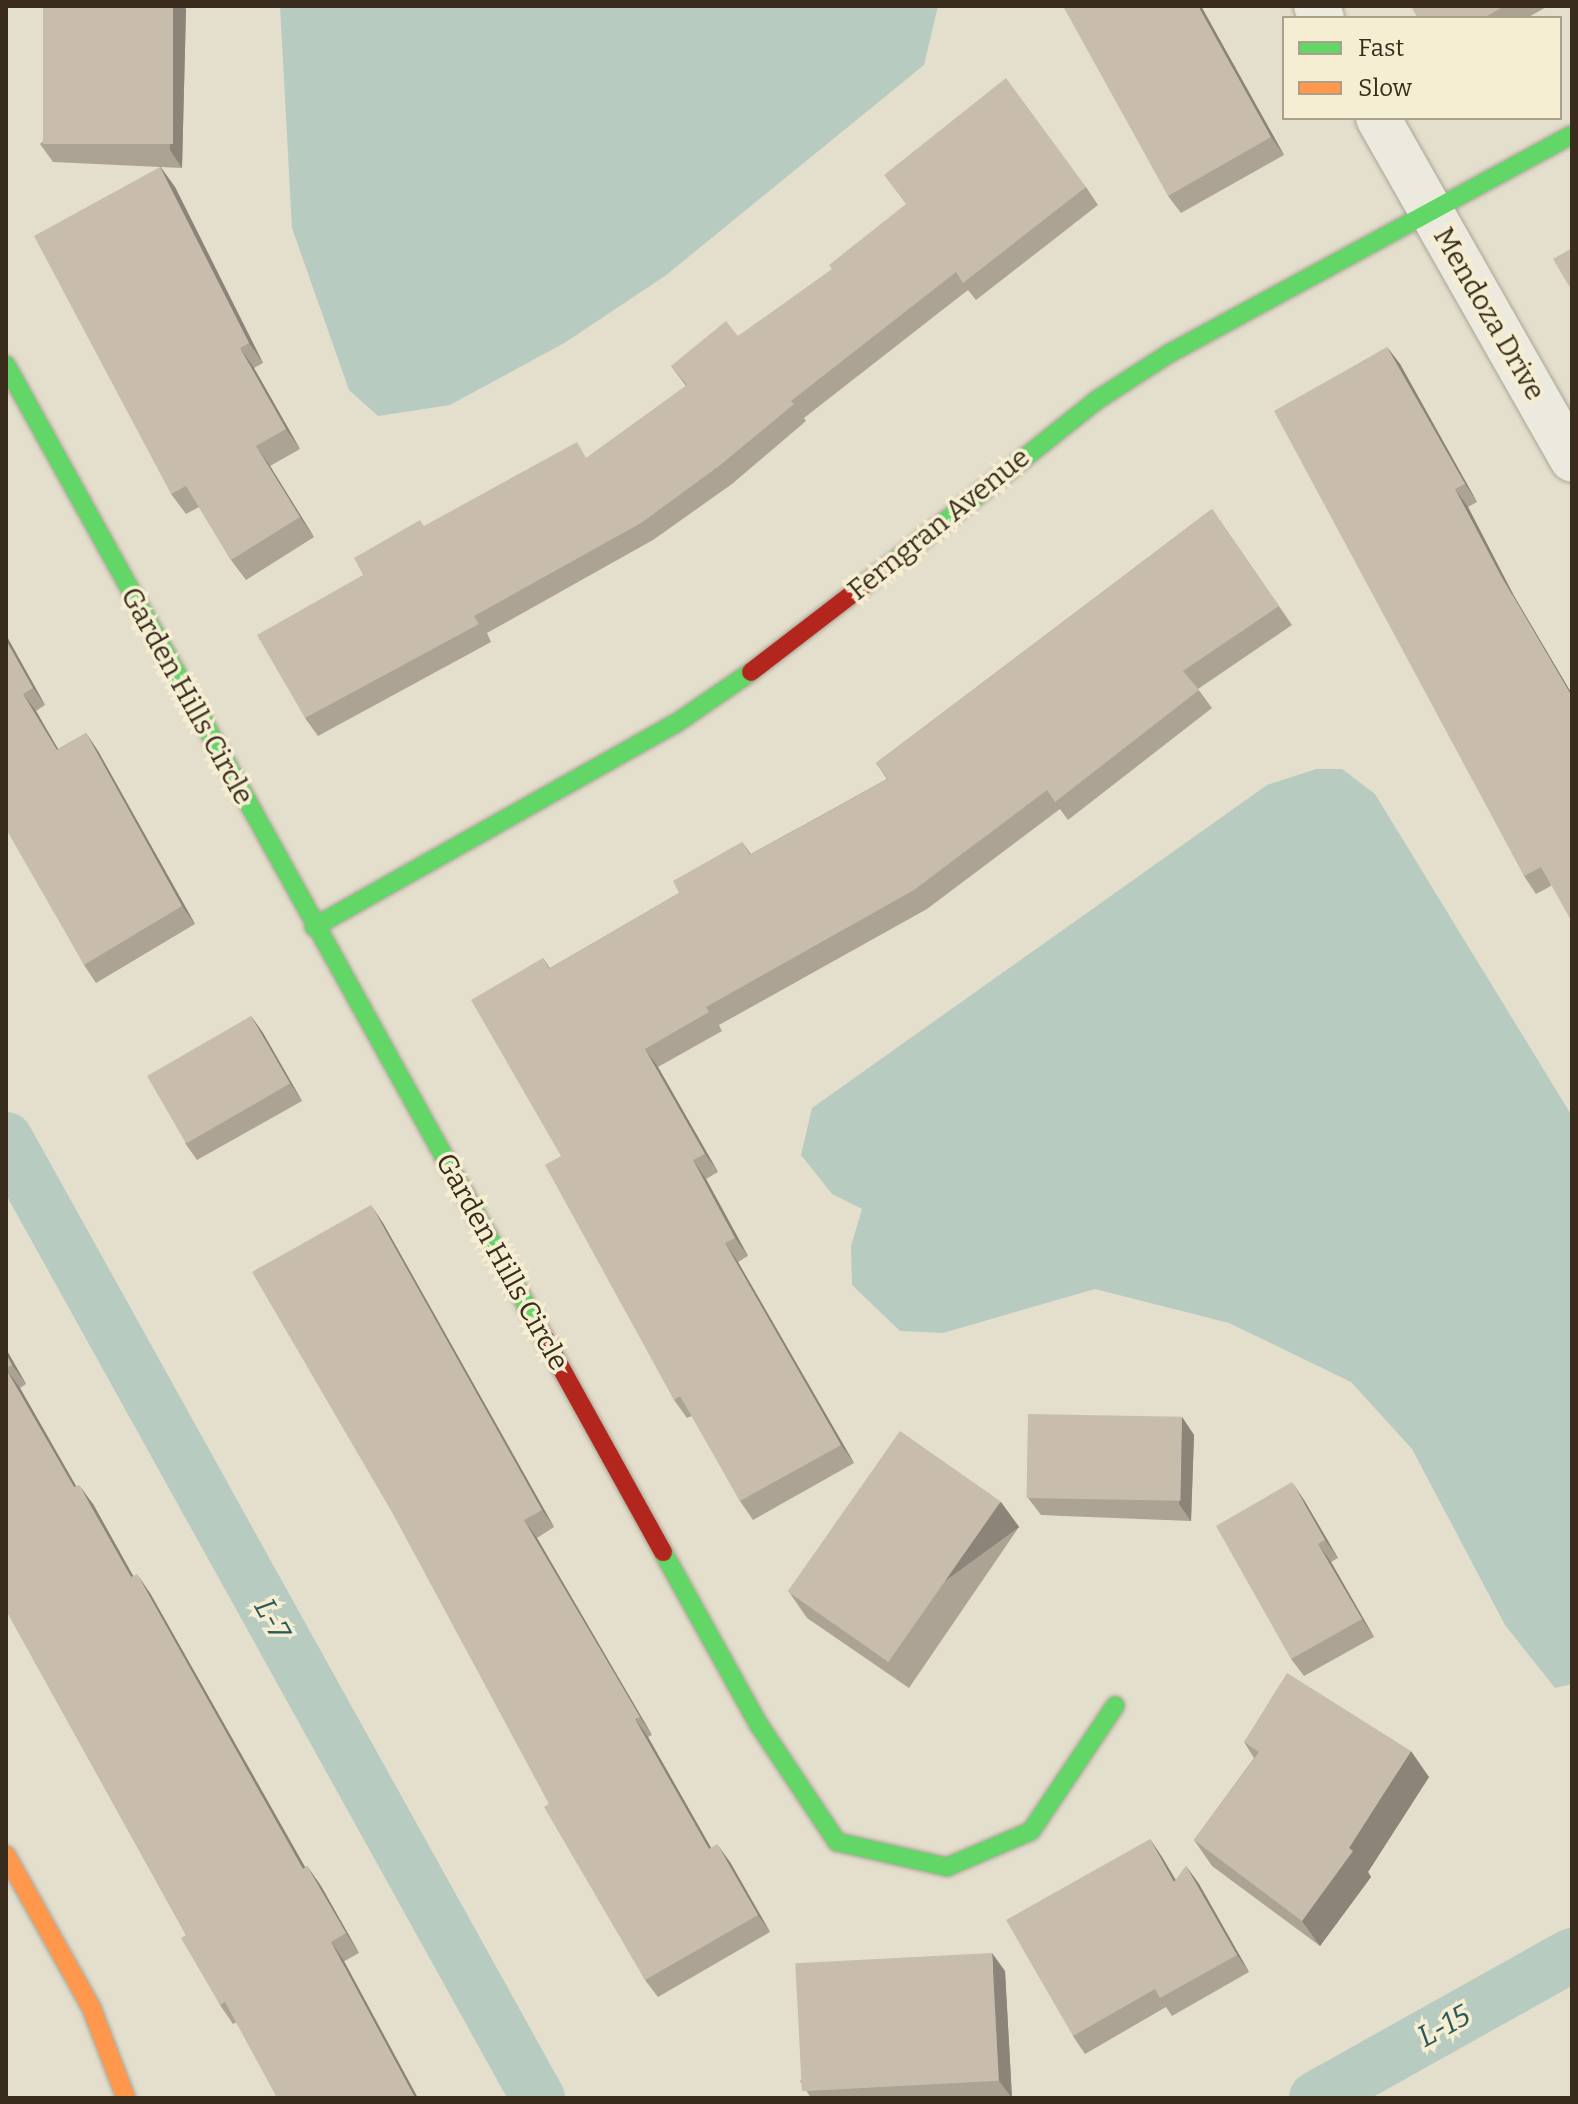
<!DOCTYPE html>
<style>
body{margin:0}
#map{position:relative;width:1578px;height:2104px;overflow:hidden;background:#e4dfcc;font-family:Bitter,serif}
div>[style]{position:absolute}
.water>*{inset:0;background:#b8cbc0}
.canal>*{height:54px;margin:-27px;padding:0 27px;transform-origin:27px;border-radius:27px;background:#b8cbc0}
.roads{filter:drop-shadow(0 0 2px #a9a496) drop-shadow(0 0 2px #a9a496)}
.street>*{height:44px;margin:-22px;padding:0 22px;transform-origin:22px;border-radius:22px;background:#ece9df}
.fast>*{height:18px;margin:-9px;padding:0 9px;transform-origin:9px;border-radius:9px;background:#63d668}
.slow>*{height:18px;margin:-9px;padding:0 9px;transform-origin:9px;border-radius:9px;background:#ff974d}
.jam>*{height:18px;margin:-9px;padding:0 9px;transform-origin:9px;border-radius:9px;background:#b3261e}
.wall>*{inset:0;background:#aca395}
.shaded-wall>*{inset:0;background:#8c8479;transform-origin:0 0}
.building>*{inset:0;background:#c8bdad;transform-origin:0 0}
span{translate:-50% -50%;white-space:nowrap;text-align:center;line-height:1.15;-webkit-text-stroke:7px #f6eed2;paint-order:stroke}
.street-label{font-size:28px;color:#392c1d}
.water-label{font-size:30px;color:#2c5959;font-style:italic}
.frame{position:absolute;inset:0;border:8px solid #392c1d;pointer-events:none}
.legend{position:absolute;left:1282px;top:16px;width:280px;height:104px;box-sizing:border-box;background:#f6eed2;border:2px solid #aaa08a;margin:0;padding:10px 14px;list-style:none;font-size:24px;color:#392c1d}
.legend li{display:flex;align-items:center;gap:16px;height:40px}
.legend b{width:40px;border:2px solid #aaa08a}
</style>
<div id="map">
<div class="water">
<div style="clip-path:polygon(280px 6px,938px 6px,924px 65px,665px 276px,566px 342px,450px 405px,378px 416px,349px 390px,292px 228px)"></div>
<div style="clip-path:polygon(1316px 769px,1342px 769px,1375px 794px,1572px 1116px,1572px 1684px,1555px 1688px,1505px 1625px,1412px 1449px,1351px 1382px,1229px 1323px,1095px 1289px,943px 1333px,900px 1331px,852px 1285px,851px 1246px,862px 1209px,832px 1194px,801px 1155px,812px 1108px,1267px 785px)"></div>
</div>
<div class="canal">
<div style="left:6px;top:1139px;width:1097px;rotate:60.98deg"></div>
<div style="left:1316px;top:2098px;width:293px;rotate:-29.2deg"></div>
</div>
<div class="roads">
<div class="street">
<div style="left:1316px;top:6px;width:13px;rotate:63deg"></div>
<div style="left:1378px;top:118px;width:393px;rotate:60.4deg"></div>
</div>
<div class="fast">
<div style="left:6px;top:365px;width:1103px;rotate:61.04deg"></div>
<div style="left:894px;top:562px;width:260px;rotate:-38.6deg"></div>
<div style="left:1097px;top:400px;width:87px;rotate:-32.8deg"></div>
<div style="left:1170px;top:353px;width:457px;rotate:-28.5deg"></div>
<div style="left:314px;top:927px;width:414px;rotate:-29.4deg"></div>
<div style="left:675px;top:724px;width:92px;rotate:-34.4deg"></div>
<div style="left:663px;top:1552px;width:198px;rotate:61deg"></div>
<div style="left:759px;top:1725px;width:141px;rotate:56.3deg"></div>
<div style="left:837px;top:1842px;width:113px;rotate:12.8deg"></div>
<div style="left:947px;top:1867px;width:91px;rotate:-23.2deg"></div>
<div style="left:1031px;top:1831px;width:151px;rotate:-56.1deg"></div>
</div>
<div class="slow">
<div style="left:6px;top:1855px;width:174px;rotate:60.8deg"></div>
<div style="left:91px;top:2007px;width:97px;rotate:69deg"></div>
</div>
<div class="jam">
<div style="left:751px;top:672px;width:180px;rotate:-37.6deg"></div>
<div style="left:540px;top:1330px;width:254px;rotate:61deg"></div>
</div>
</div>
<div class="wall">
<div style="clip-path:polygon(1201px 6px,1284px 155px,1181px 213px,1168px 196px)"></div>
<div style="clip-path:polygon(1411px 6px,1548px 6px,1527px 18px,1418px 18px)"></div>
<div style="clip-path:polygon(186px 9px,182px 168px,161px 167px,175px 187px,263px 363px,254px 368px,300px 449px,270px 466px,314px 537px,246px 580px,231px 560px,199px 507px,186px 514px,171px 494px,160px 167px,53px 162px,40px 144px)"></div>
<div style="clip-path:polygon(1086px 187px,1098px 205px,976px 300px,968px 290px,804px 418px,806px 421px,732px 484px,653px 540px,487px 633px,491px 642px,318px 736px,305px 718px,425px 526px,588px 457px,686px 386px,671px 366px,738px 336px)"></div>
<div style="clip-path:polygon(1387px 347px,1400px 364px,1477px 502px,1468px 507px,1513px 594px,1551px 886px,1536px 894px,1524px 876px)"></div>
<div style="clip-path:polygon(1212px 509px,1292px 625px,1198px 689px,1212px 708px,1068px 820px,1060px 809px,927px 909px,719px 1025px,722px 1031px,658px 1067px,718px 1172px,706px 1179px,748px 1256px,738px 1262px,854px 1463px,753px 1520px,740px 1501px,692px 1416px,687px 1418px,674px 1400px,561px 1156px,543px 958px,550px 968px,679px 893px,742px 842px,751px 854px,887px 779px,876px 763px)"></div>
<div style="clip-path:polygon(6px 635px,45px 705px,36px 711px,58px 749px,86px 733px,98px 751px,195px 924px,96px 983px,84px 965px)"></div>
<div style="clip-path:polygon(251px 1016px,263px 1033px,302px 1101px,197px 1160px,185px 1143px)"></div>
<div style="clip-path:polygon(383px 1223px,554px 1527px,537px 1538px,652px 1735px,648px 1737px,711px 1848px,730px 1862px,770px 1932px,658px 1997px,645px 1980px,549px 1804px)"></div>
<div style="clip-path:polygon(6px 1349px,26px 1384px,20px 1388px,76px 1486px,93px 1504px,133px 1576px,150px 1593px,305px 1868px,307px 1866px,321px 1886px,359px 1953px,233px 2024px,220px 2005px,186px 1935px,6px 1610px)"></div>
<div style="clip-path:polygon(1182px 1417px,1194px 1435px,1191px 1521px,1041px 1515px,1028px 1498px)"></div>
<div style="clip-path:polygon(1304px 1500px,1338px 1558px,1331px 1562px,1374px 1637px,1304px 1676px,1291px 1659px)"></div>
<div style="clip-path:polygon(1019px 1527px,909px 1688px,807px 1618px,789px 1592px)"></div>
<div style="clip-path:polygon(1244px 1742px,1429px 1777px,1368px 1872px,1371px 1877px,1320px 1946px,1212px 1866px,1194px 1840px,1254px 1758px)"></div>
<div style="clip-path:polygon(1150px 1839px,1162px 1857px,1176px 1880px,1186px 1866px,1199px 1884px,1249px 1972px,1172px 2016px,1166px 2007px,1085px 2054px,1073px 2036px)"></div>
<div style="clip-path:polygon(1005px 1971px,1012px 2098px,811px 2098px,800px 2081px)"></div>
</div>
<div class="shaded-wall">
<div style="clip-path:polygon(173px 6px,184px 6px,186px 9px,182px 168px,170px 150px)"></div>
<div style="clip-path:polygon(1198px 6px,1201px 6px,1284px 155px,1271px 137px)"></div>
<div style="clip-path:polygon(160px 167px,175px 187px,263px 363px,249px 343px)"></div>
<div style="clip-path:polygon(1387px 347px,1400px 364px,1477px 502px,1465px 484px)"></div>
<div style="clip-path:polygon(240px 348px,254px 368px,300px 449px,286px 429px)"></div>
<div style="clip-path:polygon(256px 446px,270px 466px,314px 537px,300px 517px)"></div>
<div style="clip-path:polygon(1455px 489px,1468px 507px,1513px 594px,1572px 694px,1572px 697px,1501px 576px)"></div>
<div style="clip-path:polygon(6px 635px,45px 705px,33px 688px,6px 640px)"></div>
<div style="clip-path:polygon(23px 694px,36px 711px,69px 768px,57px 750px)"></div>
<div style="clip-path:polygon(86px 733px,98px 751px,195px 924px,182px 906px)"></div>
<div style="clip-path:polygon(251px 1016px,263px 1033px,302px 1101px,290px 1083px)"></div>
<div style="clip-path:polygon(645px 1049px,658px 1067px,718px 1172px,705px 1154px)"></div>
<div style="clip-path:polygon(693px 1160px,706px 1179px,748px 1256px,735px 1238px)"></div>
<div style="clip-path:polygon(371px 1205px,383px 1223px,554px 1527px,542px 1510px)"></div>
<div style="clip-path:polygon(725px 1243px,738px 1262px,854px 1463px,841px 1445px)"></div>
<div style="clip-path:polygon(6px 1349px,26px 1384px,12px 1365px,6px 1354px)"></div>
<div style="clip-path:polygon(6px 1369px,20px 1388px,88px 1507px,74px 1487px)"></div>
<div style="clip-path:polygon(1182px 1417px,1194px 1435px,1191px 1521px,1179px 1504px)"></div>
<div style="clip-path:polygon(1292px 1482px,1304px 1500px,1338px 1558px,1325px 1540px)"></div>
<div style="clip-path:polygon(79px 1485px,93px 1504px,145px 1597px,131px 1577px)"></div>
<div style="left:1001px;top:1502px;width:31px;height:195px;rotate:54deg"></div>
<div style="clip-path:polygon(524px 1520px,537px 1538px,652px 1735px,640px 1717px)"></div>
<div style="clip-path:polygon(1318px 1544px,1331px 1562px,1374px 1637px,1362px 1619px)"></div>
<div style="clip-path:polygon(137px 1574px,150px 1593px,317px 1888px,303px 1869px)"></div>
<div style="clip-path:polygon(635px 1719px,648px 1737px,722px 1867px,709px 1849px)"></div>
<div style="clip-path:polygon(1411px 1751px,1429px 1777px,1368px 1872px,1371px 1877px,1320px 1946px,1302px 1921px)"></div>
<div style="clip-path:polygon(1150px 1839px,1162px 1857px,1187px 1900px,1174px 1882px)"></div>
<div style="clip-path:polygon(717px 1844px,730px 1862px,770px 1932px,758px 1915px)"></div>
<div style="clip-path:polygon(307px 1866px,321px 1886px,359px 1953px,346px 1933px)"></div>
<div style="clip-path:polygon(1186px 1866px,1199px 1884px,1249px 1972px,1237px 1955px)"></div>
<div style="clip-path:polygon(331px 1942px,344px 1961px,418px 2098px,415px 2098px)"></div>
<div style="clip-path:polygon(992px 1953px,1005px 1971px,1012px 2098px,999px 2081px)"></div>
</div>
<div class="building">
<div style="left:43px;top:6px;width:130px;height:138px"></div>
<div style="clip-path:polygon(1063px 6px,1198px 6px,1271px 137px,1168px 196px)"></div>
<div style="clip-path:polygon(1411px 6px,1504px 6px,1484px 18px,1418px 18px)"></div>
<div style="clip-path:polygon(1006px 78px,1086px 187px,963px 283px,956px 272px,791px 401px,794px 404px,719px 466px,641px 523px,474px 616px,479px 624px,305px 718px,257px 635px,363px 575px,354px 558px,420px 520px,424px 526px,577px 442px,586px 458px,687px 385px,671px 366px,726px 321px,738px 336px,832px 269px,829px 265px,906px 204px,884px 175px)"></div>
<div style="clip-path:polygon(160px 167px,249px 343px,240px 348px,286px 429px,256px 446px,300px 517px,231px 560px,186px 486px,171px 494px,34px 236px)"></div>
<div style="clip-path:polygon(1572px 248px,1572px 291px,1553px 259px)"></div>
<div style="clip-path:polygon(1387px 347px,1465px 484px,1455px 489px,1501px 576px,1572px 697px,1572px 922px,1541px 867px,1524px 876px,1274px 411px)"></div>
<div style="clip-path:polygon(1212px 509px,1279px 606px,1183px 671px,1199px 690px,1055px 802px,1047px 790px,914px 890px,706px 1007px,709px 1012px,645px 1049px,705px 1154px,693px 1160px,735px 1238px,725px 1243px,841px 1445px,740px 1501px,680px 1396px,674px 1400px,545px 1165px,561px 1156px,471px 1000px,543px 958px,549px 969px,679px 893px,673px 881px,742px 842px,750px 855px,888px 779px,876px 763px)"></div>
<div style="clip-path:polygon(6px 640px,33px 688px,23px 694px,57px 750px,86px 733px,182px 906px,84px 965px,6px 829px)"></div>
<div style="left:251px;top:1016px;width:78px;height:120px;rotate:60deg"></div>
<div style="clip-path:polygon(371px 1205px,542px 1510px,524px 1520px,640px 1717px,635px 1719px,709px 1849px,717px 1844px,758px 1915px,645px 1980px,544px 1807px,549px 1804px,393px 1514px,252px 1272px)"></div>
<div style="clip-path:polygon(6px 1354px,12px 1365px,6px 1368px)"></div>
<div style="clip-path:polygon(6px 1369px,74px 1487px,79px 1485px,131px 1577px,137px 1574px,303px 1869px,307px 1866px,346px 1933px,331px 1942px,415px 2098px,277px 2098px,225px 2002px,220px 2005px,181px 1938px,186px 1935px,6px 1610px)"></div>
<div style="left:1028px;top:1414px;width:154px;height:84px;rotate:1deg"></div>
<div style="left:900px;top:1431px;width:123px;height:196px;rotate:35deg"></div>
<div style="clip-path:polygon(1292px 1482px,1325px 1540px,1318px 1544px,1362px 1619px,1291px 1659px,1216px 1526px)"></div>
<div style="clip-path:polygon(1287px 1673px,1411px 1751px,1349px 1848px,1353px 1851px,1302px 1921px,1194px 1840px,1259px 1752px,1244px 1742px)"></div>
<div style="clip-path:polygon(1150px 1839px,1174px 1882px,1186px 1866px,1237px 1955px,1160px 1998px,1155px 1989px,1073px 2036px,1006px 1920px)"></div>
<div style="left:992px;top:1953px;width:128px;height:197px;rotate:87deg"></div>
</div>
<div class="street-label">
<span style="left:1489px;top:314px;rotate:60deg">Mendoza Drive</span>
<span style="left:939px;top:524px;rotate:-39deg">Ferngran Avenue</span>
<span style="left:187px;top:696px;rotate:61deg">Garden Hills Circle</span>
<span style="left:502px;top:1262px;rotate:61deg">Garden Hills Circle</span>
</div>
<div class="water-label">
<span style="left:272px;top:1619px;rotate:61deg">L-7</span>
<span style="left:1444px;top:2026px;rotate:-29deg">L-15</span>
</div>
<div class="frame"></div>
<ul class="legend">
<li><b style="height:10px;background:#63d668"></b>Fast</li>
<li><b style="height:10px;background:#ff974d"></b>Slow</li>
</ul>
</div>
